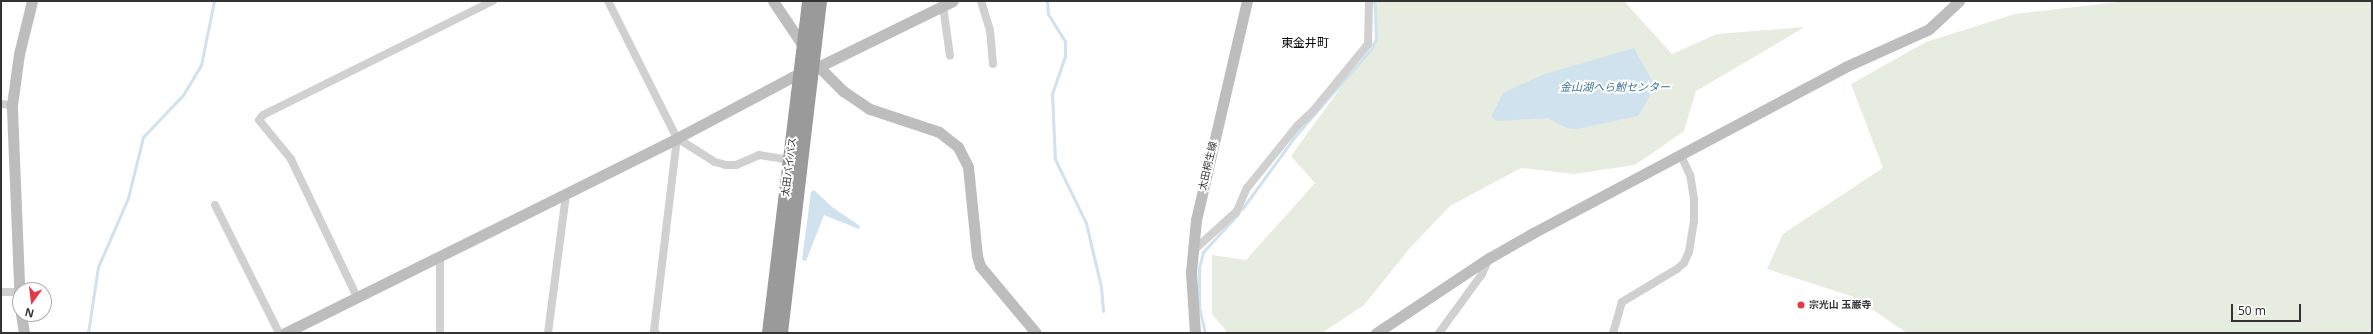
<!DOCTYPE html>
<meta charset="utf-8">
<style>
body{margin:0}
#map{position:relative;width:2373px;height:334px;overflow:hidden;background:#fff;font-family:"Noto Sans","Noto Sans JP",sans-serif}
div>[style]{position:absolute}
.green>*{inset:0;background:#e6ecdf}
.water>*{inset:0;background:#cfe2ee}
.stream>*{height:3px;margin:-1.5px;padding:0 1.5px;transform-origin:1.5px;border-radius:1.5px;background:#cfe2ee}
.street>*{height:8px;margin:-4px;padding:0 4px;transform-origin:4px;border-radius:4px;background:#d0d0d0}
.secondary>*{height:11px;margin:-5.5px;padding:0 5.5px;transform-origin:5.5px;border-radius:5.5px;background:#bdbdbd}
.highway>*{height:14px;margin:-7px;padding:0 7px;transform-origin:7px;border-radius:7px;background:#9a9a9a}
.dots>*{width:11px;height:11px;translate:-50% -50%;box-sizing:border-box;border:2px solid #fff;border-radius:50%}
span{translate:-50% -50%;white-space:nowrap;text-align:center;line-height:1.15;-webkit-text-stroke:4px #fff;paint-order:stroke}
.street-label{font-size:10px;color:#333}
.poi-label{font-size:10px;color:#333;font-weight:700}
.left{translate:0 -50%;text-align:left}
.water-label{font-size:11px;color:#3f7597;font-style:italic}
.quarter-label{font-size:12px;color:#000}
.frame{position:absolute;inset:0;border:2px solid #333;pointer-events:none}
.north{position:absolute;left:12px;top:282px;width:40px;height:40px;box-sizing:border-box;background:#fff;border:1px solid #adadad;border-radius:50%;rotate:194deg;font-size:11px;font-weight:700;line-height:16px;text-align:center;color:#333}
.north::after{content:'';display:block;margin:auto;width:14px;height:18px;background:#e63946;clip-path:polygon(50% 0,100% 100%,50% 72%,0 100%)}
.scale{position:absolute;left:2231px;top:304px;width:70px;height:18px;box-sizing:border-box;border:2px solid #333;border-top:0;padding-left:5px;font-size:12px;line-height:14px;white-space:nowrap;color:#333;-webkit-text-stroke:3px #fff;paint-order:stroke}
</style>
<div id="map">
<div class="green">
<div style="clip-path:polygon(1373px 1px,1624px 1px,1672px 54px,1717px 34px,1805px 27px,1696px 91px,1684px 131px,1635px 165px,1574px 174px,1521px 168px,1450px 206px,1410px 248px,1364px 305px,1322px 333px,1228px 333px,1212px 314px,1212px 255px,1246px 260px,1315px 183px,1291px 156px,1376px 39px)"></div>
<div style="clip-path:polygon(2126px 1px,2372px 1px,2372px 333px,1907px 333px,1854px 297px,1767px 269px,1783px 234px,1883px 168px,1851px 84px,1926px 42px,2015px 14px)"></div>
</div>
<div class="water">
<div style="clip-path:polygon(1634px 48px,1652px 81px,1650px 96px,1638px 116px,1577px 129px,1567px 128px,1547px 118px,1497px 121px,1491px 117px,1503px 93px,1542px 75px)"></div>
<div style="clip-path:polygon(814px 190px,832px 207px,860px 226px,859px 229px,824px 215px,806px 261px,802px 260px,811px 192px)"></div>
</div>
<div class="stream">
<div style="left:1047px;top:1px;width:13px;rotate:86deg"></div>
<div style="left:1048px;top:14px;width:32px;rotate:58deg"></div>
<div style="left:1065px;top:41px;width:15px;rotate:90deg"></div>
<div style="left:1065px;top:56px;width:40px;rotate:108.9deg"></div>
<div style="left:1052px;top:94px;width:65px;rotate:87.4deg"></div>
<div style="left:1055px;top:159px;width:71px;rotate:64.2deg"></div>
<div style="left:1086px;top:223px;width:66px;rotate:76.8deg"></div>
<div style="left:1101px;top:287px;width:24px;rotate:85deg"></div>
<div style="left:1242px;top:209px;width:92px;rotate:-53.9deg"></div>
<div style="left:1296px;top:135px;width:114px;rotate:-48.9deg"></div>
<div style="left:1371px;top:49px;width:11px;rotate:-63deg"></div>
<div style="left:1376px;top:39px;width:38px;rotate:-92deg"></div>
<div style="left:88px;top:333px;width:67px;rotate:-81.4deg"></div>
<div style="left:98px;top:267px;width:75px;rotate:-66.5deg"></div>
<div style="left:128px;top:198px;width:63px;rotate:-76.2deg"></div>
<div style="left:143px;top:137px;width:58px;rotate:-46.4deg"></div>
<div style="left:183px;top:95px;width:35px;rotate:-59deg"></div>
<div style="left:201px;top:65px;width:65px;rotate:-78.5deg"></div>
<div style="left:1205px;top:333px;width:28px;rotate:-103deg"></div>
<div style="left:1199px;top:306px;width:38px;rotate:-90deg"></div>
<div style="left:1199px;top:268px;width:16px;rotate:-76deg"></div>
<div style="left:1203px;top:252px;width:52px;rotate:-47.4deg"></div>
</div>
<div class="street">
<div style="left:608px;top:1px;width:153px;rotate:63.3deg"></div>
<div style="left:677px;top:138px;width:45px;rotate:32.3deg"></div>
<div style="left:715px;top:162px;width:11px;rotate:15deg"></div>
<div style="left:726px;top:165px;width:10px"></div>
<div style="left:736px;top:165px;width:25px;rotate:-23deg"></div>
<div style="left:759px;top:155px;width:31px;rotate:9deg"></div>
<div style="left:981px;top:1px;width:30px;rotate:73deg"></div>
<div style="left:990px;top:30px;width:34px;rotate:85deg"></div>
<div style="left:943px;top:6px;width:50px;rotate:82deg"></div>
<div style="left:1px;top:104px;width:11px;rotate:5deg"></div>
<div style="left:215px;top:205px;width:143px;rotate:63.4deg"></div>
<div style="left:1193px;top:251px;width:59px;rotate:-42.3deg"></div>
<div style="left:1237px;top:211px;width:25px;rotate:-67deg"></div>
<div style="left:1247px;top:188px;width:80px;rotate:-51.1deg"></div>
<div style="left:1297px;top:126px;width:22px;rotate:-43deg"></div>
<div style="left:1313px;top:111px;width:87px;rotate:-50.6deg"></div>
<div style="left:1368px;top:44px;width:43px;rotate:-88.7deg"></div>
<div style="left:1px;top:292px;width:16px"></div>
<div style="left:357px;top:297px;width:153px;rotate:-115.6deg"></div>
<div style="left:291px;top:159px;width:50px;rotate:-129.4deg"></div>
<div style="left:259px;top:120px;width:6px;rotate:-51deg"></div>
<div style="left:263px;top:115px;width:257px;rotate:-26.4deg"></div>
<div style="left:440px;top:333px;width:76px;rotate:-90deg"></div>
<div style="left:548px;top:333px;width:140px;rotate:-82.6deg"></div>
<div style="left:656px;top:333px;width:3px;rotate:-135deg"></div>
<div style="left:654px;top:331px;width:194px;rotate:-83.2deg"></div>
<div style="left:1439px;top:333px;width:73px;rotate:-53.9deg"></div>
<div style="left:1482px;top:274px;width:17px;rotate:-66deg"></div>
<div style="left:1613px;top:333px;width:32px;rotate:-74deg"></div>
<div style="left:1622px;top:302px;width:64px;rotate:-31deg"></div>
<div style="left:1677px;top:269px;width:9px;rotate:-41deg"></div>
<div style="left:1684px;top:263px;width:12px;rotate:-66deg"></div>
<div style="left:1689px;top:252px;width:30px;rotate:-81deg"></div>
<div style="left:1694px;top:222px;width:23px;rotate:-90deg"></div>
<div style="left:1694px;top:199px;width:24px;rotate:-99deg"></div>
<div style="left:1690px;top:175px;width:23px;rotate:-115deg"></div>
</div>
<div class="secondary">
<div style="left:773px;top:1px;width:73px;rotate:56.1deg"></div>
<div style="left:814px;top:62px;width:41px;rotate:45deg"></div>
<div style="left:843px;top:91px;width:32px;rotate:34deg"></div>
<div style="left:870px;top:109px;width:73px;rotate:18.4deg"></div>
<div style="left:939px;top:132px;width:24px;rotate:38deg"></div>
<div style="left:958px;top:147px;width:22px;rotate:63deg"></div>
<div style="left:968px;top:167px;width:89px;rotate:84.2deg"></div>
<div style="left:977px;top:256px;width:10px;rotate:73deg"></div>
<div style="left:980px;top:266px;width:87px;rotate:50.1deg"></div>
<div style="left:20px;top:308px;width:203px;rotate:-92.3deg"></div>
<div style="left:12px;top:105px;width:51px;rotate:-82.2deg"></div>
<div style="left:19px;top:54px;width:55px;rotate:-76.2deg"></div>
<div style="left:21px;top:314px;width:19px;rotate:81deg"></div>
<div style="left:285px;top:333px;width:438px;rotate:-26.4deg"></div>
<div style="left:677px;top:138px;width:130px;rotate:-27.9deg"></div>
<div style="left:792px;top:77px;width:28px;rotate:-21deg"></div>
<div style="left:818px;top:67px;width:150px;rotate:-26.1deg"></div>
<div style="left:1195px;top:333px;width:61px;rotate:-93.8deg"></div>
<div style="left:1191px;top:272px;width:52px;rotate:-84.5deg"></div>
<div style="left:1196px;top:220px;width:225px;rotate:-76.9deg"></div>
<div style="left:1376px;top:333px;width:136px;rotate:-33.6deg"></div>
<div style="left:1489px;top:258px;width:51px;rotate:-29.6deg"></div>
<div style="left:1533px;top:233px;width:353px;rotate:-28deg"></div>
<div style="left:1845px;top:67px;width:92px;rotate:-24.3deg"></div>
<div style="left:1929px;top:29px;width:41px;rotate:-43deg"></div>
</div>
<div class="highway">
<div style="left:769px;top:333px;width:334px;rotate:-83.1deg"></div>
<div style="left:781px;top:333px;width:334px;rotate:-83.3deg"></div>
</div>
<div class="dots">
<div style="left:1801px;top:305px;background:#e63946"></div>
</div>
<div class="street-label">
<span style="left:1208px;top:166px;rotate:-77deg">太田桐生線</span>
<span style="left:789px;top:167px;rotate:-83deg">太田バイパス</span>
</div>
<div class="poi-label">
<span class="left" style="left:1809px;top:305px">宗光山 玉巌寺</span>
</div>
<div class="water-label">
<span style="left:1615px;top:87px">金山湖へら鮒センター</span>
</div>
<div class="quarter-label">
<span style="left:1305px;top:43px">東金井町</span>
</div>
<div class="frame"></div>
<div class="north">N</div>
<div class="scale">50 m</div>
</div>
